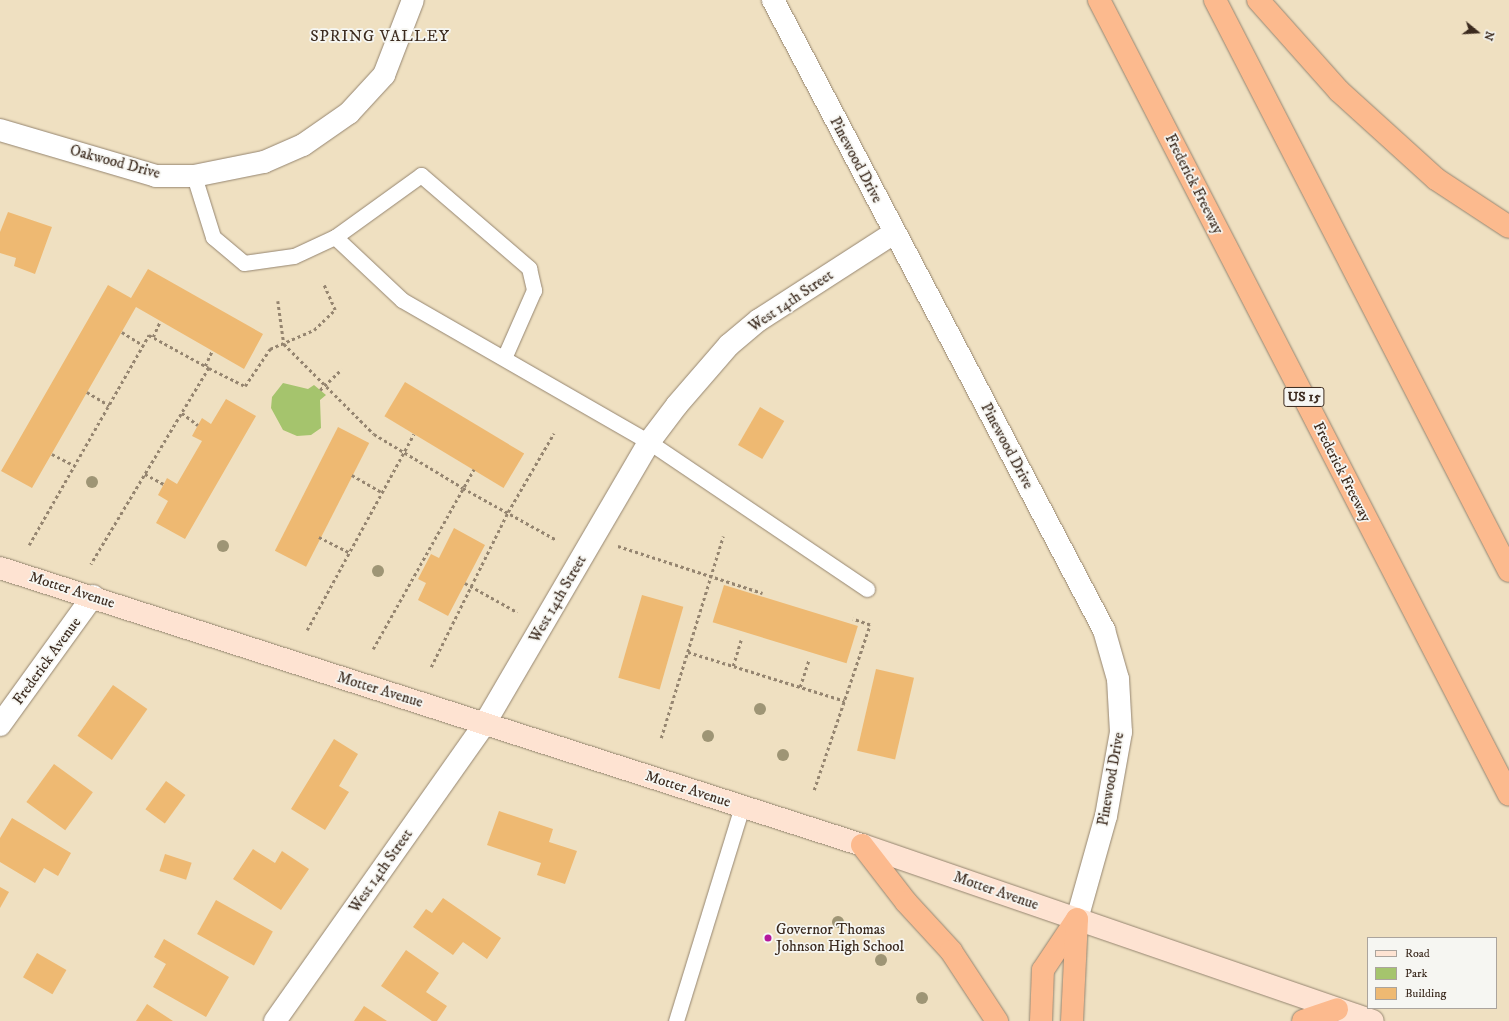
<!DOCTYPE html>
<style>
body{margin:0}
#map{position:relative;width:1509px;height:1021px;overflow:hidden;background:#efe0c1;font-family:"IM FELL DW Pica",serif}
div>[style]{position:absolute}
.green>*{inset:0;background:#a5c46d}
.building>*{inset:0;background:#eeb972;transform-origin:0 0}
.path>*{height:2.5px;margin-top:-1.25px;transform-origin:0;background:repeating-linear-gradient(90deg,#958570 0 3px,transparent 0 6px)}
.roads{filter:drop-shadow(0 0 1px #958570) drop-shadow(0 0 1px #958570)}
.service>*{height:15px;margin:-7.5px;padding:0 7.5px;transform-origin:7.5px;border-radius:7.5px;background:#fff}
.minor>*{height:22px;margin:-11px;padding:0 11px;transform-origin:11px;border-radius:11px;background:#fff}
.secondary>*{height:22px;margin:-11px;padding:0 11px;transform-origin:11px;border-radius:11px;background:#fee3d2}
.motorway>*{height:22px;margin:-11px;padding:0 11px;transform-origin:11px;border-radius:11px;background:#fcba8e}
.trees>*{width:12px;height:12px;margin:-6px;border-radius:50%;background:#9e9575}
.dots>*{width:11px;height:11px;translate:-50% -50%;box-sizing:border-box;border:2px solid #f6f6f2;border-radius:50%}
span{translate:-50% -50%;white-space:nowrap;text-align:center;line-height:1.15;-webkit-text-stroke:3.5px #f6f6f2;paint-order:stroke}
.shield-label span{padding:1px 3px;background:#f6f6f2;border:1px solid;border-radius:3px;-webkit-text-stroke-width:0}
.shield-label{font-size:14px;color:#3b2a1e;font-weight:700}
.street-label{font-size:15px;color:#3b2a1e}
.poi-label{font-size:15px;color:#3b2a1e}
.left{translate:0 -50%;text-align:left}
.neighbourhood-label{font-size:16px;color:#3b2a1e;letter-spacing:1px}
.legend{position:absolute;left:1367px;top:937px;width:130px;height:72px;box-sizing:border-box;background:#f6f6f2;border:1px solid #aba49d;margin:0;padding:5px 7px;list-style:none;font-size:12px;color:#3b2a1e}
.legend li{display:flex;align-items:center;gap:8px;height:20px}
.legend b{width:20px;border:1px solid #aba49d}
.north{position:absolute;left:1457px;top:12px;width:40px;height:40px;-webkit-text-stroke:3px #f6f6f2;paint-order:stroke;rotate:108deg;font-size:11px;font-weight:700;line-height:16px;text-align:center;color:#3b2a1e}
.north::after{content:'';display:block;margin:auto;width:14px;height:18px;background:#3b2a1e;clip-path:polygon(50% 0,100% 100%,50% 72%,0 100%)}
</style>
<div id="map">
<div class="green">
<div style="clip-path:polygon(283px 383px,308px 389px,314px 385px,326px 395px,320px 400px,321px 428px,311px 435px,297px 436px,283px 430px,271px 408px,272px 397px)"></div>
</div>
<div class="building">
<div style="clip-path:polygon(8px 212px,52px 227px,35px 274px,14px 266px,16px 258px,0 253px,0 232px)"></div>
<div style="clip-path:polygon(148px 269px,263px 334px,244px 369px,136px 307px,32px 488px,1px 471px,108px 285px,131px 298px)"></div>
<div style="left:405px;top:382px;width:139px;height:40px;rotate:31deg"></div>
<div style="clip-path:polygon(226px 399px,256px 416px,185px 539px,156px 523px,168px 501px,158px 495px,167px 478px,177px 484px,202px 441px,192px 436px,198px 425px,202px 418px,211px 424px)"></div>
<div style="left:760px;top:407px;width:28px;height:44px;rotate:30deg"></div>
<div style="left:338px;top:427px;width:35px;height:139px;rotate:27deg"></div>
<div style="clip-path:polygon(454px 528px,485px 545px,448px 616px,418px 600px,426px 583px,418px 579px,431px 554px,439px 558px)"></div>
<div style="left:724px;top:585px;width:140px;height:39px;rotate:17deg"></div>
<div style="left:642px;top:595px;width:43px;height:86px;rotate:16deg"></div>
<div style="left:876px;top:669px;width:39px;height:84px;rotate:13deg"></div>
<div style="left:113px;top:685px;width:42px;height:62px;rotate:35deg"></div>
<div style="clip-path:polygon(334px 739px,358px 754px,339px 786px,349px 792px,325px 830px,291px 809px)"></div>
<div style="left:54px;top:764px;width:48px;height:47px;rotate:36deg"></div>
<div style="left:166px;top:781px;width:24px;height:35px;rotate:36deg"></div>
<div style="clip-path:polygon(499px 811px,553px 829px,549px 842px,577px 851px,565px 884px,537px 875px,541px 863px,487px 845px)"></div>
<div style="clip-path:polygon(12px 818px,71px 853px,58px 876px,44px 868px,35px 883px,0 862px,0 838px)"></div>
<div style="clip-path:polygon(253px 849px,275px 863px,282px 851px,309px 869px,281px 910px,233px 879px)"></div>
<div style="left:165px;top:854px;width:28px;height:18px;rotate:18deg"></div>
<div style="clip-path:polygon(0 887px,9px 892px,0 908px)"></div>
<div style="clip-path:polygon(443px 898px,501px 938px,487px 959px,463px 942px,453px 955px,413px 927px,426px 909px,432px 913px)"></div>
<div style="left:216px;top:900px;width:65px;height:39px;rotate:29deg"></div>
<div style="clip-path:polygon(164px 939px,229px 977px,206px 1017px,153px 987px,166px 964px,154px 957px)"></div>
<div style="clip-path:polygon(406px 950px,439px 973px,426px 992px,447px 1006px,437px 1021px,432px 1021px,381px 986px)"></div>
<div style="left:37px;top:953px;width:34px;height:28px;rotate:30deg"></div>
<div style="clip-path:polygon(147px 1004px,173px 1021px,136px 1021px)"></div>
<div style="clip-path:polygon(364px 1006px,387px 1021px,354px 1021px)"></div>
</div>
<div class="path">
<div style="left:278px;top:301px;width:43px;rotate:82.1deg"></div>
<div style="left:284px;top:344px;width:127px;rotate:45deg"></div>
<div style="left:374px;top:434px;width:104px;rotate:31.2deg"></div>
<div style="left:463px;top:488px;width:107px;rotate:29deg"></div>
<div style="left:122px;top:332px;width:25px;rotate:32deg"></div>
<div style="left:153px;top:337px;width:17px;rotate:-66deg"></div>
<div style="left:205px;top:366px;width:17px;rotate:-65deg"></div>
<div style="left:209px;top:368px;width:40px;rotate:26.6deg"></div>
<div style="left:245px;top:386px;width:45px;rotate:-56deg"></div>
<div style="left:270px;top:349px;width:48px;rotate:-23.4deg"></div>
<div style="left:314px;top:330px;width:29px;rotate:-44deg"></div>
<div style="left:335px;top:310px;width:27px;rotate:-114deg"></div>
<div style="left:320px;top:390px;width:30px;rotate:-44deg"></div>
<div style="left:87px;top:392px;width:26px;rotate:31deg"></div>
<div style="left:182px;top:413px;width:20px;rotate:37deg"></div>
<div style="left:52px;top:454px;width:25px;rotate:27deg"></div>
<div style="left:145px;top:474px;width:21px;rotate:28deg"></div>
<div style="left:352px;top:475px;width:34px;rotate:30deg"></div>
<div style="left:319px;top:537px;width:34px;rotate:27deg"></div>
<div style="left:29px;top:545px;width:242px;rotate:-60.3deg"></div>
<div style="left:149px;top:335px;width:68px;rotate:28.8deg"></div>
<div style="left:209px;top:368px;width:229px;rotate:121deg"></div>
<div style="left:618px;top:546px;width:152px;rotate:18deg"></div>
<div style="left:465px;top:583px;width:60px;rotate:29.1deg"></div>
<div style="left:307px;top:630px;width:223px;rotate:-61.4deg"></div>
<div style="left:373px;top:649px;width:206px;rotate:-60.7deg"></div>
<div style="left:688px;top:652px;width:164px;rotate:17.3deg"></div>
<div style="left:733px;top:666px;width:27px;rotate:-73deg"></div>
<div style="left:431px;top:667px;width:173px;rotate:-63.6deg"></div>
<div style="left:508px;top:512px;width:91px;rotate:-59.8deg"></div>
<div style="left:800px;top:687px;width:29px;rotate:-72deg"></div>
<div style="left:661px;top:738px;width:211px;rotate:-72.9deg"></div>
<div style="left:814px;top:790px;width:174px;rotate:-71.3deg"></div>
<div style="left:870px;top:625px;width:18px;rotate:-161deg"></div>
</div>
<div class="roads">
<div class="service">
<div style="left:194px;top:176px;width:64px;rotate:72.7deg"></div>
<div style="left:213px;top:237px;width:40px;rotate:40deg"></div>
<div style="left:244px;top:263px;width:50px;rotate:-8deg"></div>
<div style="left:294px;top:256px;width:45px;rotate:-24.9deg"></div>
<div style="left:335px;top:237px;width:106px;rotate:-35.8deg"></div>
<div style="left:421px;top:175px;width:143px;rotate:40.7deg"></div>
<div style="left:529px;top:268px;width:23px;rotate:77deg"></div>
<div style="left:534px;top:290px;width:74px;rotate:113.8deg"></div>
<div style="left:335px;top:237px;width:92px;rotate:43.2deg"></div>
<div style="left:402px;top:300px;width:285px;rotate:29.9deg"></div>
<div style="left:649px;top:442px;width:263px;rotate:34deg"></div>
<div style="left:676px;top:1021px;width:224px;rotate:-72.9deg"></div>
</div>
<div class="minor">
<div style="left:773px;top:0;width:712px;rotate:62.28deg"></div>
<div style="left:1104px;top:630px;width:51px;rotate:74.1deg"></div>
<div style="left:1118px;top:679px;width:53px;rotate:86.8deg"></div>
<div style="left:1121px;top:732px;width:85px;rotate:100.1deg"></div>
<div style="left:1106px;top:816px;width:107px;rotate:105.7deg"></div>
<div style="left:0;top:130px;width:163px;rotate:16.4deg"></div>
<div style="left:156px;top:176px;width:38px"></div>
<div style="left:194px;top:176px;width:71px;rotate:-11.3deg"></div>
<div style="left:264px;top:162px;width:43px;rotate:-23.6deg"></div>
<div style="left:303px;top:145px;width:56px;rotate:-34.8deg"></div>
<div style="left:349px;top:113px;width:52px;rotate:-47.4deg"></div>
<div style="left:384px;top:75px;width:80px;rotate:-68.9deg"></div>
<div style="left:0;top:725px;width:159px;rotate:-54.2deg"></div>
<div style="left:275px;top:1021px;width:365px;rotate:-54.8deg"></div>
<div style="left:485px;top:723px;width:325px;rotate:-59.7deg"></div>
<div style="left:649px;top:442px;width:46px;rotate:-52.9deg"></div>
<div style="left:677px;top:405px;width:79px;rotate:-49.1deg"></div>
<div style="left:729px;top:345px;width:39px;rotate:-40deg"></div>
<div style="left:759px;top:320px;width:161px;rotate:-32.8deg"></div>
</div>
<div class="secondary">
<div style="left:0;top:568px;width:905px;rotate:17.81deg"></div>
<div style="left:862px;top:845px;width:540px;rotate:19deg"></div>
</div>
<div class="motorway">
<div style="left:1099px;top:0;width:894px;rotate:62.72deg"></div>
<div style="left:1215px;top:0;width:642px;rotate:62.76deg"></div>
<div style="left:1258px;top:0;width:122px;rotate:48.3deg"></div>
<div style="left:1339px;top:91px;width:131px;rotate:42.2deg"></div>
<div style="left:1436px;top:179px;width:87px;rotate:33.3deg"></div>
<div style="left:862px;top:845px;width:72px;rotate:52.3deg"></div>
<div style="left:906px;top:902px;width:67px;rotate:47.4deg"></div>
<div style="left:951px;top:951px;width:84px;rotate:56.7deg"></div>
<div style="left:1041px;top:1021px;width:51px;rotate:-87.8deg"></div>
<div style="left:1043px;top:970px;width:61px;rotate:-56.3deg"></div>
<div style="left:1072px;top:1021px;width:102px;rotate:-87.2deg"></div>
<div style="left:1303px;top:1021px;width:36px;rotate:-19deg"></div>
</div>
</div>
<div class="trees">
<div style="left:92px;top:482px"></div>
<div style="left:223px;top:546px"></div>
<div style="left:378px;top:571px"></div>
<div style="left:760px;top:709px"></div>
<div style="left:708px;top:736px"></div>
<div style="left:783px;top:755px"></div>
<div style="left:838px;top:922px"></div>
<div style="left:881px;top:960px"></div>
<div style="left:922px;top:998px"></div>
</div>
<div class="dots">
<div style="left:768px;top:938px;background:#b5179e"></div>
</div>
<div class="shield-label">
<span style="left:1304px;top:397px">US 15</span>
</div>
<div class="street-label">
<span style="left:856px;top:160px;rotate:62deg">Pinewood Drive</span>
<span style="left:115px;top:162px;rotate:15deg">Oakwood Drive</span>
<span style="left:1194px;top:184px;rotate:63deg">Frederick Freeway</span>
<span style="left:791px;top:301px;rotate:-34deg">West 14th Street</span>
<span style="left:1007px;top:446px;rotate:62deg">Pinewood Drive</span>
<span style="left:1342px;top:472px;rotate:63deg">Frederick Freeway</span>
<span style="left:72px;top:590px;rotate:18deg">Motter Avenue</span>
<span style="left:558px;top:599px;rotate:-60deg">West 14th Street</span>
<span style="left:47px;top:661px;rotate:-54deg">Frederick Avenue</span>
<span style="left:380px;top:690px;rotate:17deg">Motter Avenue</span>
<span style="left:1111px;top:779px;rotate:-80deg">Pinewood Drive</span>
<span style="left:688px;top:789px;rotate:18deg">Motter Avenue</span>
<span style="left:381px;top:871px;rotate:-55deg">West 14th Street</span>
<span style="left:996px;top:891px;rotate:19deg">Motter Avenue</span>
</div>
<div class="poi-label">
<span class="left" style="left:776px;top:938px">Governor Thomas<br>Johnson High School</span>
</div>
<div class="neighbourhood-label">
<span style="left:380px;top:36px">SPRING VALLEY</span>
</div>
<ul class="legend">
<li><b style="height:5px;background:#fee3d2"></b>Road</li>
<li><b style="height:11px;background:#a5c46d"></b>Park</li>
<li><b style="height:11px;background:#eeb972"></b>Building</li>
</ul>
<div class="north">N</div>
</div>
